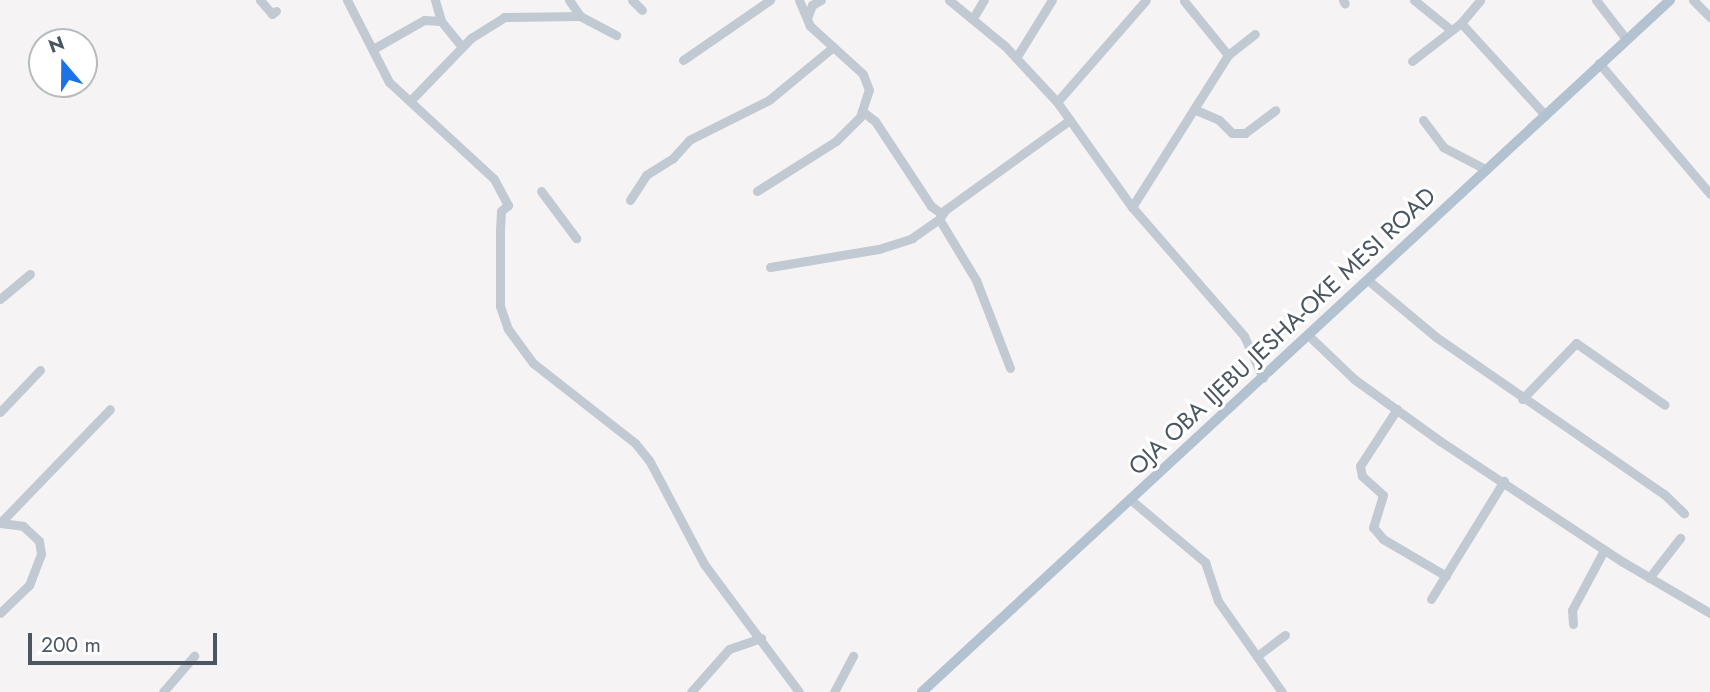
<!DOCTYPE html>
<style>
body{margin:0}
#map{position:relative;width:1710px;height:692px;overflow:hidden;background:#f5f3f3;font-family:Jost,sans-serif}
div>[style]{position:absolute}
.minor>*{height:9px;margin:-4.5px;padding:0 4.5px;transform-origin:4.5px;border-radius:4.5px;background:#c1cad2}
.major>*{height:10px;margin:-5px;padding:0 5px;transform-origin:5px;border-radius:5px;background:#b3c2d1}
span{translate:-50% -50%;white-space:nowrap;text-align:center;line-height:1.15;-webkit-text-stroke:6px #fff;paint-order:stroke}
.street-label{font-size:24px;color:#4a5661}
.north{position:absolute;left:28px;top:28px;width:70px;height:70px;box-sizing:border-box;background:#fff;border:2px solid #b7bbc0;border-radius:50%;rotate:340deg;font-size:19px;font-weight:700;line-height:28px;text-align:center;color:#4a5661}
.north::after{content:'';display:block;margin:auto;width:24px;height:32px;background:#1a73e8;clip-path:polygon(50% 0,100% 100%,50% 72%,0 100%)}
.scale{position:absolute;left:28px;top:633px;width:189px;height:32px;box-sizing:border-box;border:4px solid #4a5661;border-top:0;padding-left:9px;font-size:21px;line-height:24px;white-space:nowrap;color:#4a5661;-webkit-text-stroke:5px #fff;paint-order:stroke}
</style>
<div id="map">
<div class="minor">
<div style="left:260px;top:0;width:18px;rotate:49deg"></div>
<div style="left:272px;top:14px;width:5px;rotate:-37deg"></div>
<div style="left:347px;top:0;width:92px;rotate:62.9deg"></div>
<div style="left:389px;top:82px;width:143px;rotate:42.7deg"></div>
<div style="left:494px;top:179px;width:30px;rotate:62deg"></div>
<div style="left:508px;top:205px;width:9px;rotate:139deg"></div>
<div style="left:501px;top:211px;width:19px;rotate:93deg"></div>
<div style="left:500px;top:230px;width:76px;rotate:90deg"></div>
<div style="left:500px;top:306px;width:24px;rotate:71deg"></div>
<div style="left:508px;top:329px;width:42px;rotate:53.7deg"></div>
<div style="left:533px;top:363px;width:130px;rotate:38.1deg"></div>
<div style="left:635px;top:443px;width:22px;rotate:51deg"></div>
<div style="left:649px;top:460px;width:118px;rotate:62.1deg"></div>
<div style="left:704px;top:564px;width:159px;rotate:53.4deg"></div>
<div style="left:435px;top:0;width:22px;rotate:74deg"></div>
<div style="left:441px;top:21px;width:33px;rotate:51deg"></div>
<div style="left:569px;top:0;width:19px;rotate:55deg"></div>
<div style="left:580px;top:16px;width:41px;rotate:27.8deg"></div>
<div style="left:632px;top:0;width:14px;rotate:45deg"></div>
<div style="left:949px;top:0;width:72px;rotate:39.4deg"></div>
<div style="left:1005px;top:46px;width:76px;rotate:47.1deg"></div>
<div style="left:1057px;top:102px;width:129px;rotate:54.5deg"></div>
<div style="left:1132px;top:207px;width:171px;rotate:49deg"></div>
<div style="left:1244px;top:336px;width:46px;rotate:65.7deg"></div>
<div style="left:1343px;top:0;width:4px;rotate:63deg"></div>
<div style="left:1414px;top:0;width:46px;rotate:38.9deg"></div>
<div style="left:1596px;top:0;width:49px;rotate:52.4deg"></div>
<div style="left:1693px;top:0;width:24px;rotate:45deg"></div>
<div style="left:1184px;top:1px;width:70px;rotate:50.8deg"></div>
<div style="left:807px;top:18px;width:14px;rotate:-69deg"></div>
<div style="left:812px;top:5px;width:10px;rotate:-29deg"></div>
<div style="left:973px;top:18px;width:21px;rotate:-59deg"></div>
<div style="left:1461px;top:23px;width:30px;rotate:-50deg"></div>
<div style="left:373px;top:49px;width:59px;rotate:-29.6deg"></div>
<div style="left:424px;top:20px;width:17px;rotate:3deg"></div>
<div style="left:1016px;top:58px;width:68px;rotate:-58.2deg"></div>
<div style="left:683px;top:60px;width:106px;rotate:-34.6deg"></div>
<div style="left:1412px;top:61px;width:62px;rotate:-37.8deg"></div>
<div style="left:1461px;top:23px;width:125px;rotate:47.6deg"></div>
<div style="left:1599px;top:63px;width:172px;rotate:49.7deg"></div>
<div style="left:411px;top:100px;width:86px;rotate:-45.9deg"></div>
<div style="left:471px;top:38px;width:39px;rotate:-32deg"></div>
<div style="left:504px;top:17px;width:76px;rotate:-0.8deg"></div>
<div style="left:1057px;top:102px;width:135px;rotate:-48.9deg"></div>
<div style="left:1196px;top:110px;width:25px;rotate:23deg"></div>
<div style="left:1219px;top:120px;width:18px;rotate:45deg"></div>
<div style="left:1232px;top:133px;width:13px"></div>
<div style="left:1245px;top:133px;width:38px;rotate:-37deg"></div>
<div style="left:862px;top:111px;width:16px;rotate:38deg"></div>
<div style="left:875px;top:121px;width:102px;rotate:56.6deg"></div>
<div style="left:931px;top:206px;width:14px;rotate:36deg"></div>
<div style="left:1423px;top:120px;width:34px;rotate:53deg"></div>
<div style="left:1443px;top:147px;width:47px;rotate:27.6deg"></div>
<div style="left:541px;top:191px;width:59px;rotate:53.3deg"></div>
<div style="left:757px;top:191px;width:93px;rotate:-32.3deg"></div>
<div style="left:836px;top:141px;width:34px;rotate:-45deg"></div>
<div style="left:860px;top:117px;width:28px;rotate:-72deg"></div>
<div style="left:869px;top:90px;width:17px;rotate:-111deg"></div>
<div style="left:863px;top:74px;width:72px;rotate:-137.8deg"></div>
<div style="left:810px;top:26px;width:28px;rotate:-113deg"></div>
<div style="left:630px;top:200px;width:30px;rotate:-57deg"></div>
<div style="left:646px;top:175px;width:32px;rotate:-32deg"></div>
<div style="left:673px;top:158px;width:24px;rotate:-48deg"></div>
<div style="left:689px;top:140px;width:89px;rotate:-26.6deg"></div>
<div style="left:769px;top:100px;width:83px;rotate:-39.6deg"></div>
<div style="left:1132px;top:207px;width:180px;rotate:-57.7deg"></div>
<div style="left:1228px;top:55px;width:34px;rotate:-38deg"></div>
<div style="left:770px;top:267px;width:110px;rotate:-9.4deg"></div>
<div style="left:879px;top:249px;width:35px;rotate:-18deg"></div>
<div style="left:912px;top:238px;width:33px;rotate:-35deg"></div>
<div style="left:1369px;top:281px;width:87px;rotate:39.9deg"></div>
<div style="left:1436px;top:337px;width:277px;rotate:34.6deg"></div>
<div style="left:1664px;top:494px;width:28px;rotate:44deg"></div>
<div style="left:0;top:299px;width:39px;rotate:-40deg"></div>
<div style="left:1309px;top:336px;width:62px;rotate:43.7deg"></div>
<div style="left:1354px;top:379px;width:106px;rotate:35.8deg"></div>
<div style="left:1440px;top:441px;width:219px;rotate:33.5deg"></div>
<div style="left:1623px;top:562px;width:101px;rotate:30.4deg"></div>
<div style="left:1010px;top:368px;width:94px;rotate:-111.1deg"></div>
<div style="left:976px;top:280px;width:71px;rotate:-121.2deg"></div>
<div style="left:939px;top:219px;width:11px;rotate:-56deg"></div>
<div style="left:945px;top:210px;width:154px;rotate:-35.8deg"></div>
<div style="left:1522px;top:399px;width:78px;rotate:-46deg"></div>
<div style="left:1576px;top:343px;width:108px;rotate:34.9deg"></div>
<div style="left:1397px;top:409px;width:68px;rotate:123deg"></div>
<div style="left:1360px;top:466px;width:10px;rotate:79deg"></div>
<div style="left:1362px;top:476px;width:28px;rotate:42deg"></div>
<div style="left:1383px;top:495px;width:34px;rotate:107deg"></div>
<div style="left:1373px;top:527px;width:16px;rotate:50deg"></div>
<div style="left:1383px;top:539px;width:73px;rotate:30.4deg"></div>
<div style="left:0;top:412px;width:58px;rotate:-46.4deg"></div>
<div style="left:1131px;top:500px;width:97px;rotate:40deg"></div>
<div style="left:1205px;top:562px;width:41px;rotate:71.6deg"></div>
<div style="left:1218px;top:601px;width:111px;rotate:54.9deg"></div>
<div style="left:0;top:523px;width:158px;rotate:-46deg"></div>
<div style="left:0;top:523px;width:23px;rotate:7deg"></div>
<div style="left:23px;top:526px;width:22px;rotate:43deg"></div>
<div style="left:39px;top:541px;width:13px;rotate:81deg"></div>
<div style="left:41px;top:554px;width:33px;rotate:111deg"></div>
<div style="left:29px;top:585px;width:40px;rotate:136deg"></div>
<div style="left:1649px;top:578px;width:51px;rotate:-52.2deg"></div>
<div style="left:1431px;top:599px;width:139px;rotate:-58.3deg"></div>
<div style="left:1573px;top:624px;width:14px;rotate:-94deg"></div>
<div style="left:1572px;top:610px;width:68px;rotate:-61.9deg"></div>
<div style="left:1257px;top:656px;width:35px;rotate:-37deg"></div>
<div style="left:163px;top:692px;width:48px;rotate:-49.3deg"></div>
<div style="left:691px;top:692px;width:57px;rotate:-48.5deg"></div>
<div style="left:729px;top:649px;width:34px;rotate:-19deg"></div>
<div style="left:834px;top:692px;width:41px;rotate:-62.2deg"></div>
</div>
<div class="major">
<div style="left:922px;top:692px;width:1019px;rotate:-42.77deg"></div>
</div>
<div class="street-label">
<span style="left:1282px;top:331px;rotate:-43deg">OJA OBA IJEBU JESHA-OKE MESI ROAD</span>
</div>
<div class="north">N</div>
<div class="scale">200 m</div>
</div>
